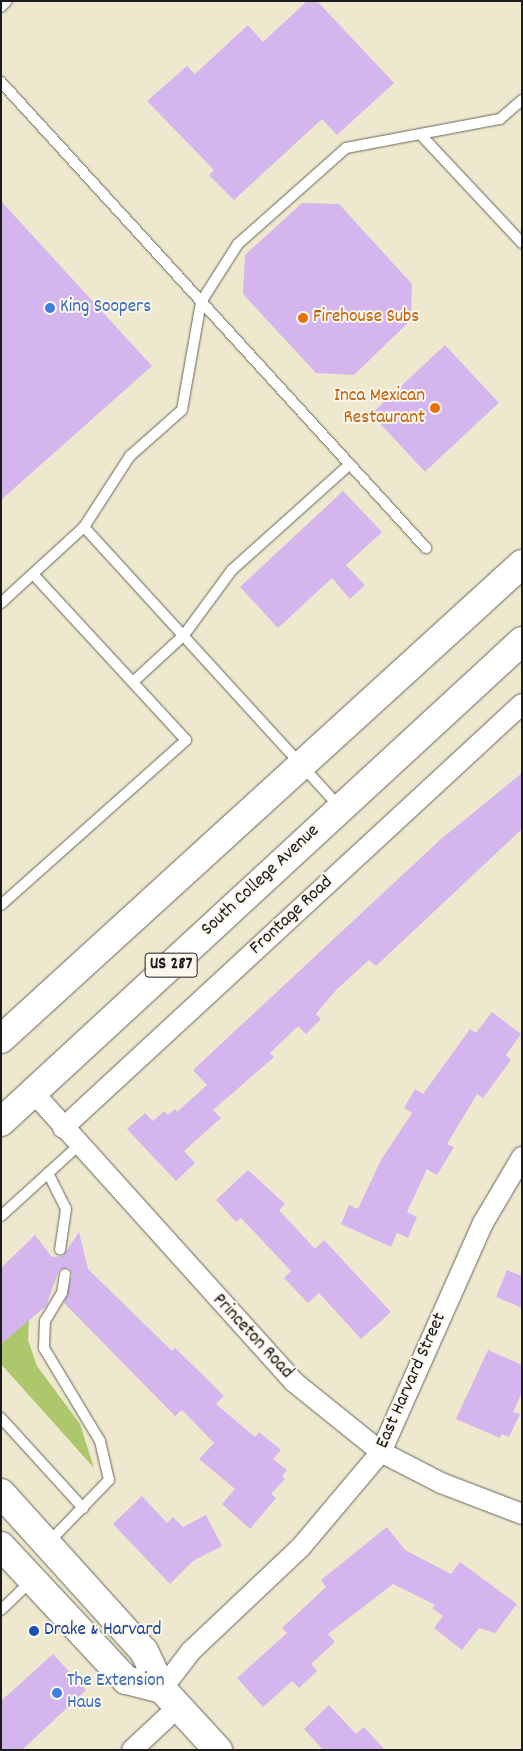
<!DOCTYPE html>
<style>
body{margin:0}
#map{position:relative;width:523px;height:1751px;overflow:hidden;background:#eee9ce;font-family:Dekko,sans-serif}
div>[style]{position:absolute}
.green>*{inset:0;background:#adc76c}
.building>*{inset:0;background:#d5b5ee;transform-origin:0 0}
.roads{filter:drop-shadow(0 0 1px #66645a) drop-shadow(0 0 1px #66645a)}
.service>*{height:10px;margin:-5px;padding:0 5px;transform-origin:5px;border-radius:5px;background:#fff}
.minor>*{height:20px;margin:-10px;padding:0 10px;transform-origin:10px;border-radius:10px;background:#fff}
.secondary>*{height:28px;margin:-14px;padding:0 14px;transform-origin:14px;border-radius:14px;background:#fff}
.trunk>*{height:28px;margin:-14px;padding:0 14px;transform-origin:14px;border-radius:14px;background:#fff}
.dots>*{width:14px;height:14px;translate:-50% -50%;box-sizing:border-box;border:2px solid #fbf7ec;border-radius:50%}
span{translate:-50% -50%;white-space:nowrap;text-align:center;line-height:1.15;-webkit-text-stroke:4px #fbf7ec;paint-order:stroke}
.shield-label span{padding:1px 4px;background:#fbf7ec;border:1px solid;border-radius:4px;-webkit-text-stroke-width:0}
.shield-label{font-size:18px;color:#1c1c1c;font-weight:700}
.shop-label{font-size:19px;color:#366cbe}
.left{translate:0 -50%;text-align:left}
.food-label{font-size:19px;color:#c56008}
.right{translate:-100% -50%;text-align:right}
.street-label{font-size:19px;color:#1c1c1c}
.transit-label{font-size:19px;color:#164399}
.frame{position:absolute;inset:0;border:2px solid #1c1c1c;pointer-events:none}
</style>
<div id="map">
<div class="green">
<div style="clip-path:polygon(29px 1319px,28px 1340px,37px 1366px,80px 1424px,94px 1468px,1px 1364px,1px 1344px)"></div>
</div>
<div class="building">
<div style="clip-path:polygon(307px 1px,317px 1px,394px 83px,337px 135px,322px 119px,234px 200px,209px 175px,214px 170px,147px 101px,187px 66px,195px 74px,248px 25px,263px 42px)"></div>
<div style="clip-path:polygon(1px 201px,152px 366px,1px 500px)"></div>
<div style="clip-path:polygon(302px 203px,339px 204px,412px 284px,411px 320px,354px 375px,316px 373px,243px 294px,245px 255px)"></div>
<div style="left:445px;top:345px;width:79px;height:101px;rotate:47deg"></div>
<div style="clip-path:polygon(343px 491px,382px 532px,346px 565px,365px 585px,350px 599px,332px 578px,278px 628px,240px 587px)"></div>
<div style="clip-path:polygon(522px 773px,522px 829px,376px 966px,369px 960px,336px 990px,316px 1014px,321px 1019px,306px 1034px,298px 1026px,270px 1053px,274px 1057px,213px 1110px,221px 1118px,184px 1151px,195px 1163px,176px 1181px,127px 1129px,145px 1113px,153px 1121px,164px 1111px,168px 1115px,175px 1109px,177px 1112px,207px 1085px,193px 1070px,441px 839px)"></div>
<div style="clip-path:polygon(492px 1012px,521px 1034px,506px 1055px,511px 1060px,483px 1098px,477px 1094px,447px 1144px,454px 1147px,437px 1175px,427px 1169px,407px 1212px,417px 1217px,408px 1238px,397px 1233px,391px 1247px,341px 1224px,349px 1205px,358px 1209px,381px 1160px,412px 1113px,404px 1108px,415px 1089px,423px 1094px,470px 1029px,476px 1033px)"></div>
<div style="clip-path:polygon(248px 1170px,285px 1204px,279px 1210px,315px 1249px,324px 1240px,391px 1312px,361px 1339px,319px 1293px,308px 1303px,284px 1278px,291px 1271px,241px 1218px,236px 1222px,216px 1200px)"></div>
<div style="clip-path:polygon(79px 1232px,88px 1269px,172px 1351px,175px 1348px,206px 1378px,224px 1396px,216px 1404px,255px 1437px,259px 1432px,281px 1450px,273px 1459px,287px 1470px,282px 1476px,285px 1479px,271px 1494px,276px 1498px,250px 1529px,222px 1504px,235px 1489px,199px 1459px,214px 1443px,182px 1410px,175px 1416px,64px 1303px,72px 1275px,69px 1268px,59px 1270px,46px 1306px,1px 1344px,1px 1268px,35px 1235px,52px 1257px,63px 1256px)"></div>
<div style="clip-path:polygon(507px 1270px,522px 1276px,522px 1308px,496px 1297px)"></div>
<div style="clip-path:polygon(488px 1350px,522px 1365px,522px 1392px,513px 1412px,520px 1414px,509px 1437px,502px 1434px,500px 1438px,456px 1419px)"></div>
<div style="clip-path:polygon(142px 1496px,167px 1523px,173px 1517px,183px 1527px,206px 1515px,222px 1546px,193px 1561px,170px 1584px,113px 1524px)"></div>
<div style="clip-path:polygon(387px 1527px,405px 1550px,451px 1574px,460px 1562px,517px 1604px,495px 1633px,479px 1628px,462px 1650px,434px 1628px,443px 1616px,432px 1608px,435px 1605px,393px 1584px,328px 1634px,335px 1642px,311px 1664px,317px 1671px,299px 1688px,292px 1681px,263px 1707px,237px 1678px,287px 1633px,282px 1628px,326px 1587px,321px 1580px)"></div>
<div style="clip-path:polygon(53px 1654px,86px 1690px,22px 1750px,1px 1750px,1px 1701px)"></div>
<div style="clip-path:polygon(329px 1705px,356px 1734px,364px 1727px,385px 1750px,323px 1750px,304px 1729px)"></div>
</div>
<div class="roads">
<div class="service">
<div style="left:1px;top:7px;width:8px;rotate:-45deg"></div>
<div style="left:1px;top:82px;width:631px;rotate:47.63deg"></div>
<div style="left:421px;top:135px;width:148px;rotate:46.9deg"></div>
<div style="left:84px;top:527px;width:379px;rotate:47.6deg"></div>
<div style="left:1px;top:603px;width:113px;rotate:-42.5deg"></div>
<div style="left:84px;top:527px;width:85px;rotate:-57.1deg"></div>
<div style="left:130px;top:456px;width:69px;rotate:-41.5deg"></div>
<div style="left:182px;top:410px;width:110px;rotate:-80deg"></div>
<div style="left:201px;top:302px;width:69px;rotate:-57.5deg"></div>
<div style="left:238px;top:244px;width:144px;rotate:-41.6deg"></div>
<div style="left:346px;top:148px;width:157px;rotate:-10.7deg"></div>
<div style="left:500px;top:119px;width:29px;rotate:-41deg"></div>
<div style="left:133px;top:682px;width:69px;rotate:-42.7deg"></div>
<div style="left:184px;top:635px;width:81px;rotate:-53.6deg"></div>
<div style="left:232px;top:570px;width:157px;rotate:-41.9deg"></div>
<div style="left:1px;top:905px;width:248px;rotate:-41.7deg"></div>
<div style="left:186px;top:740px;width:226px;rotate:-132.7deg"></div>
<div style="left:48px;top:1173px;width:40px;rotate:63.4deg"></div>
<div style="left:66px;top:1209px;width:41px;rotate:98.3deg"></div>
<div style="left:1px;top:1216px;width:105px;rotate:-42.3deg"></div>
<div style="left:1px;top:1418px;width:122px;rotate:47.7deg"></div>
<div style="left:48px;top:1543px;width:88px;rotate:-45.9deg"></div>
<div style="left:109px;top:1480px;width:40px;rotate:-103deg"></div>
<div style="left:100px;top:1441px;width:109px;rotate:-121.1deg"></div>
<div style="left:44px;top:1348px;width:27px;rotate:-88deg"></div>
<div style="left:45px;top:1321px;width:33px;rotate:-59deg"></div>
<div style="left:62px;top:1293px;width:19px;rotate:-81deg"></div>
<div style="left:1px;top:1610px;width:42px;rotate:-44deg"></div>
</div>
<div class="minor">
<div style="left:33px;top:1092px;width:390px;rotate:48deg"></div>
<div style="left:294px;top:1382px;width:112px;rotate:38.8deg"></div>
<div style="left:381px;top:1452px;width:68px;rotate:27.3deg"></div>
<div style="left:441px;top:1483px;width:87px;rotate:20.9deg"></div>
<div style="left:63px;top:1128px;width:625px;rotate:-42.73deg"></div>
<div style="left:162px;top:1689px;width:48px;rotate:-52.7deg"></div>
<div style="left:191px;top:1651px;width:151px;rotate:-43.4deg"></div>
<div style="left:301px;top:1547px;width:124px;rotate:-49.9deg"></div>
<div style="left:381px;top:1452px;width:251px;rotate:-66deg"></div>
<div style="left:483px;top:1223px;width:77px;rotate:-59.4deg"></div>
<div style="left:132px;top:1750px;width:63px;rotate:-43.1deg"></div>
</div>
<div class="secondary">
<div style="left:1px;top:1493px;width:213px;rotate:47.9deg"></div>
<div style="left:144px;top:1651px;width:42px;rotate:64.7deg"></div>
<div style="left:162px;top:1689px;width:83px;rotate:47.4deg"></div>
<div style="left:1px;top:1546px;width:183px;rotate:47deg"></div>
<div style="left:126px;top:1680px;width:37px;rotate:14deg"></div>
</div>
<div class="trunk">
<div style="left:1px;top:1039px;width:705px;rotate:-42.36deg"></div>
<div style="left:1px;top:1122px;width:709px;rotate:-42.71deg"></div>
</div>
</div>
<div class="dots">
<div style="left:50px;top:308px;background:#3f7fe0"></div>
<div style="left:303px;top:318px;background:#e8710a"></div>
<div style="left:435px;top:408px;background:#e8710a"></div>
<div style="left:34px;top:1631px;background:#1a4fb4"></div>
<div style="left:57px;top:1693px;background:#3f7fe0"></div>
</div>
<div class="shield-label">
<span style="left:171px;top:965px">US 287</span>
</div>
<div class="shop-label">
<span class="left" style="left:60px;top:308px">King Soopers</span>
<span class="left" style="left:67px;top:1693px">The Extension<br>Haus</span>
</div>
<div class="food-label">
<span class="left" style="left:313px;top:318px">Firehouse Subs</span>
<span class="right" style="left:425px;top:408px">Inca Mexican<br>Restaurant</span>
</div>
<div class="street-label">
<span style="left:261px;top:881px;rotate:-43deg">South College Avenue</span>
<span style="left:292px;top:916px;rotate:-43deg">Frontage Road</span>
<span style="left:252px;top:1337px;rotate:47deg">Princeton Road</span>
<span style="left:412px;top:1381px;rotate:-66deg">East Harvard Street</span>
</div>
<div class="transit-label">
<span class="left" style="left:44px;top:1631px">Drake &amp; Harvard</span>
</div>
<div class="frame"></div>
</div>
